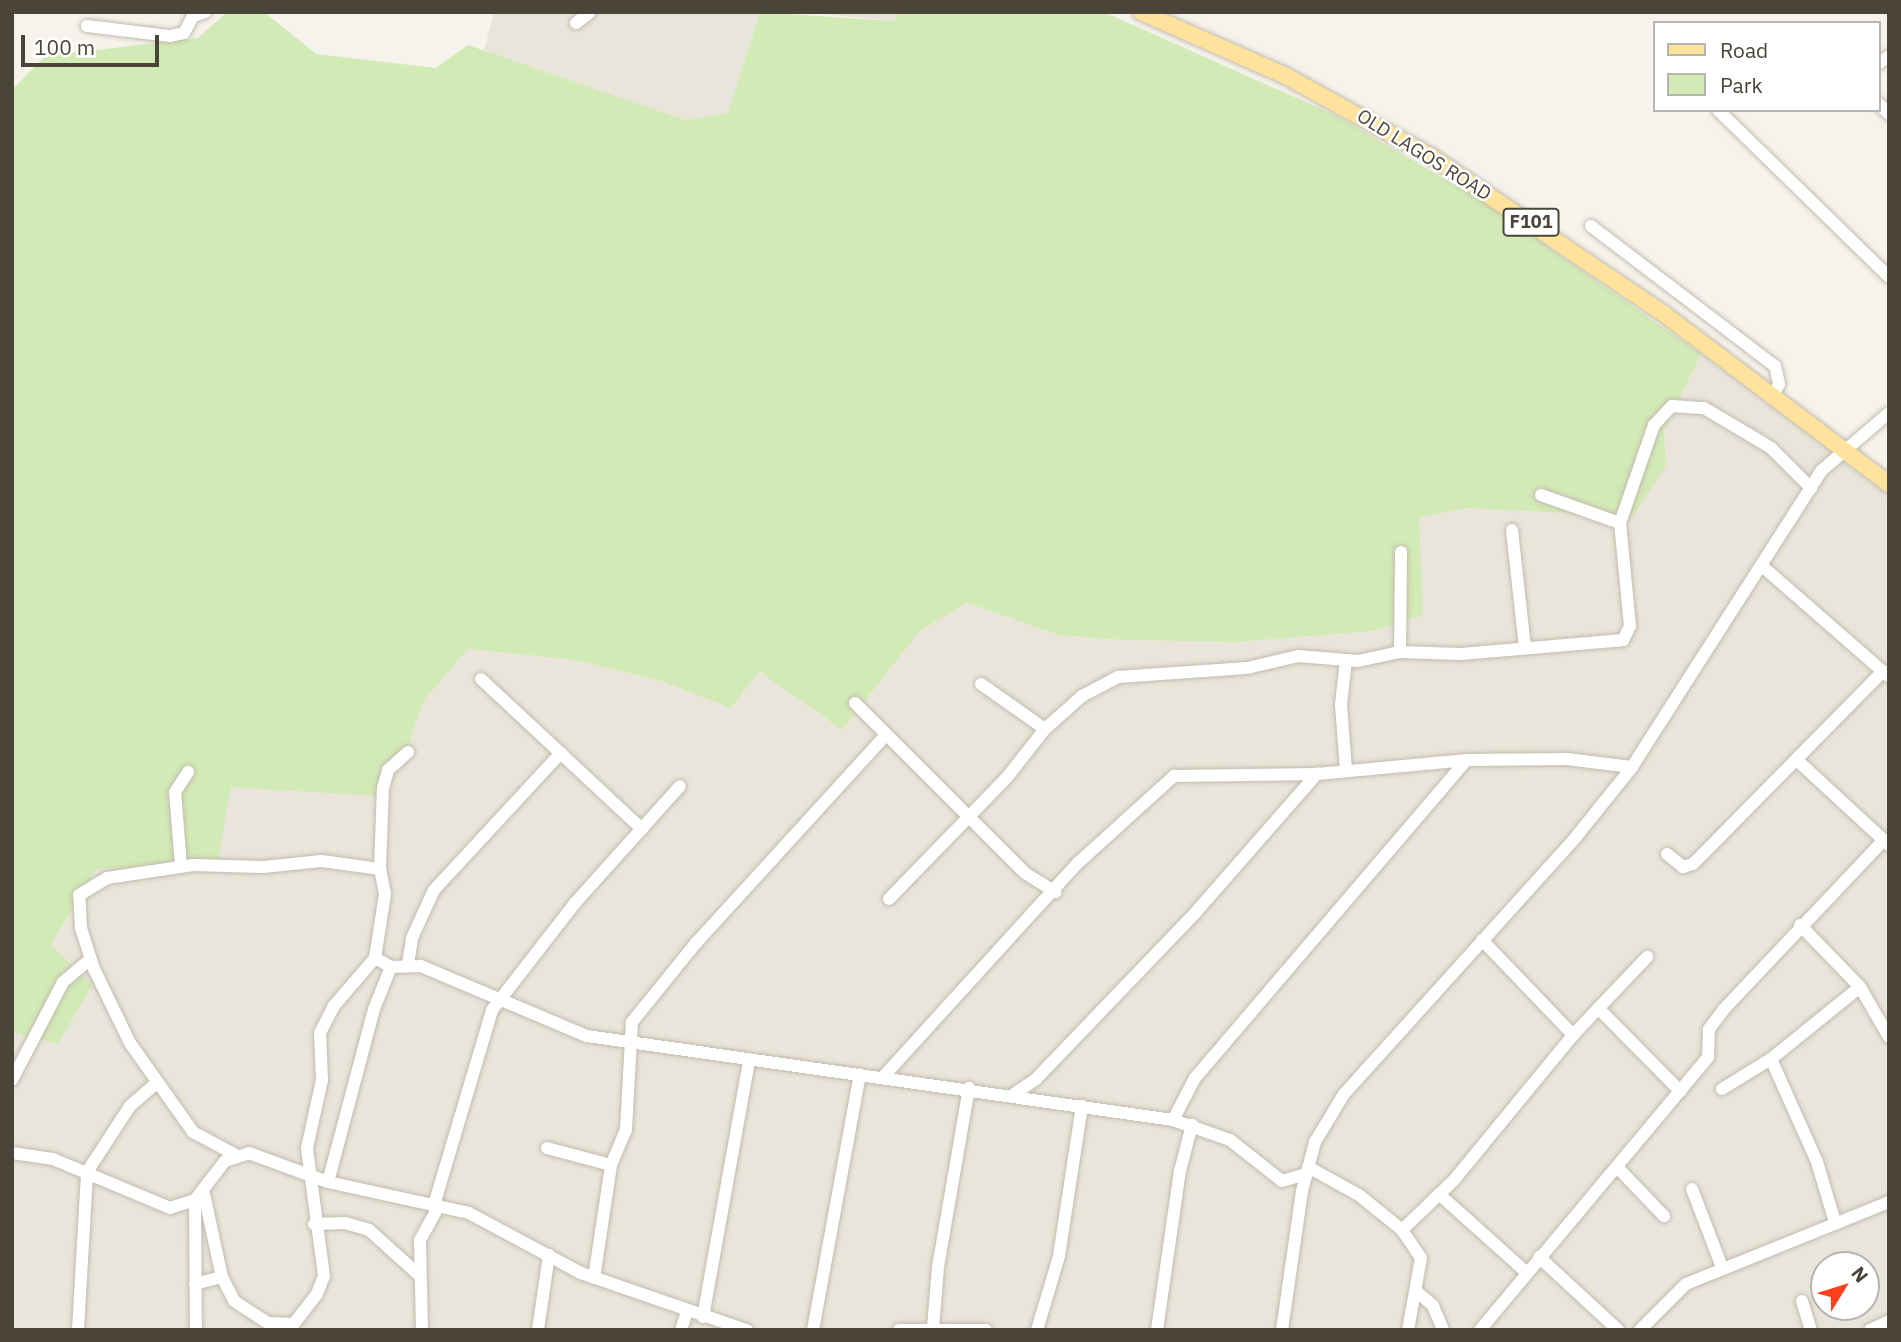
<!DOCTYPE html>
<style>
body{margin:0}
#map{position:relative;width:1901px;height:1342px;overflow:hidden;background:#f6f3ec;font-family:"IBM Plex Sans",sans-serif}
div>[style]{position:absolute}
.residential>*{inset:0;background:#eae5da}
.green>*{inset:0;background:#d2eab5}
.roads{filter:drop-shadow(0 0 2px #c2bbae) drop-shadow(0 0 2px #c2bbae)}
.minor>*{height:12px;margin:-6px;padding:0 6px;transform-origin:6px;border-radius:6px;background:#fff}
.major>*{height:16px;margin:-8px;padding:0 8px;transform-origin:8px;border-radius:8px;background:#ffe39c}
span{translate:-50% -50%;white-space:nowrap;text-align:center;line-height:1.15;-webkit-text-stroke:5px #fff;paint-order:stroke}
.shield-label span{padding:2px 5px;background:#fff;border:2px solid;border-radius:5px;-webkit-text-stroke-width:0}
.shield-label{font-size:18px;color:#4b4439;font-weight:700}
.street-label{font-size:19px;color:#4b4439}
.frame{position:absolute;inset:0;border:14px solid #4b4439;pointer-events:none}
.legend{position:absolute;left:1653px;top:21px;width:228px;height:91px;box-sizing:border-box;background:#fff;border:2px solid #b7b4b0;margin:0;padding:9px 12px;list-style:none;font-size:21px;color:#4b4439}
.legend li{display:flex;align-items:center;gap:14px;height:35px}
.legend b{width:35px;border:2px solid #b7b4b0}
.north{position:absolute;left:1810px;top:1251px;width:70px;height:70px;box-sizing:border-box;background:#fff;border:2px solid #b7b4b0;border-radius:50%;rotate:52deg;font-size:19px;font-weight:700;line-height:28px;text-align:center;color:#4b4439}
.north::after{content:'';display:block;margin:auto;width:24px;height:32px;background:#fc3f1d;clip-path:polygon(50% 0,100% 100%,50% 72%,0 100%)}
.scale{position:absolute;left:21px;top:35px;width:138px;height:32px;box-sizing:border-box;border:4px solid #4b4439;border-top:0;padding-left:9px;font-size:21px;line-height:24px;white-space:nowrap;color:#4b4439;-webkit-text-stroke:5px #fff;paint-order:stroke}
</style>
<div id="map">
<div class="residential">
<div style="clip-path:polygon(494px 12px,760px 12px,728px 113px,685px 120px,484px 51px)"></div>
<div style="clip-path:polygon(799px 12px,899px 12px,895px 21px)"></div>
<div style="clip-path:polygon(evenodd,1701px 354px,1889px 495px,1889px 1330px,12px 1330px,12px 1032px,58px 1044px,91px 985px,51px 945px,96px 869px,122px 866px,230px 787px,268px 788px,402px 763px,424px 700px,468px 649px,575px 660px,661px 681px,731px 708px,759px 670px,842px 730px,920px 631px,967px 603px,1059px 635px,1121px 640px,1237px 642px,1373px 631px,1423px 614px,1418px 517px,1666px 465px,1664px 431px,1701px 354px,1824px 1265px,1866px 1265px,1866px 1307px,1824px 1307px,1824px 1265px)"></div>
</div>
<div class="green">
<div style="clip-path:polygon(227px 12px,264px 12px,316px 54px,436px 68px,468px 45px,685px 120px,728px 113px,760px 12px,894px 21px,899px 12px,1104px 12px,1335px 115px,1485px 203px,1701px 354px,1664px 431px,1666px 465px,1633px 516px,1468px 508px,1419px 517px,1423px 615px,1373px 631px,1237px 642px,1121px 640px,1059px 635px,967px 603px,920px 631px,842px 730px,759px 671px,731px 708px,661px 681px,575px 660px,468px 649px,424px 700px,402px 763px,379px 796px,231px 787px,218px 861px,96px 869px,51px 945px,92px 985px,58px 1044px,12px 1032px,12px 90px,45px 56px,198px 38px)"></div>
</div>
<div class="roads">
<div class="minor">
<div style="left:576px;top:23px;width:18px;rotate:-38deg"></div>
<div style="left:87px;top:26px;width:84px;rotate:6.9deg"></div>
<div style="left:170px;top:36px;width:14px;rotate:-12deg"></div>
<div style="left:184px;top:33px;width:19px;rotate:-62deg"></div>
<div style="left:193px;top:16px;width:13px;rotate:-18deg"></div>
<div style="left:1878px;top:64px;width:14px;rotate:-36deg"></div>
<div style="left:1878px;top:103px;width:16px;rotate:45deg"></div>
<div style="left:1718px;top:110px;width:239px;rotate:44.3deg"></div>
<div style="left:1591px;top:226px;width:231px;rotate:37.3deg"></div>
<div style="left:1775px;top:366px;width:18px;rotate:77deg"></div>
<div style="left:1779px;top:384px;width:16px;rotate:117deg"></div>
<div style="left:1541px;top:495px;width:84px;rotate:19.5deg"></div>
<div style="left:1512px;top:530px;width:118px;rotate:83.7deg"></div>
<div style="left:1762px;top:566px;width:167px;rotate:41.1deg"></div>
<div style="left:1400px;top:652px;width:100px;rotate:-89.4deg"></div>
<div style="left:481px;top:679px;width:220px;rotate:43deg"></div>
<div style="left:981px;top:684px;width:78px;rotate:35.1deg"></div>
<div style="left:855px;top:703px;width:240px;rotate:45deg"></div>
<div style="left:1025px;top:873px;width:36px;rotate:32deg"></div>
<div style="left:1799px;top:762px;width:122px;rotate:42.7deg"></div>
<div style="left:1346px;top:770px;width:65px;rotate:-94.4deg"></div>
<div style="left:1341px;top:705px;width:45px;rotate:-83.7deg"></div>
<div style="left:1667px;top:854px;width:21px;rotate:39deg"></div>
<div style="left:1683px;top:867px;width:10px;rotate:-17deg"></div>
<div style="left:1693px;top:864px;width:271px;rotate:-45.4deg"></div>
<div style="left:181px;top:866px;width:74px;rotate:-94.6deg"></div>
<div style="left:175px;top:792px;width:24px;rotate:-57deg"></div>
<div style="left:889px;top:899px;width:171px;rotate:-45.9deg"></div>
<div style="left:1008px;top:776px;width:60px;rotate:-51.8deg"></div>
<div style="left:1045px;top:729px;width:50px;rotate:-41.7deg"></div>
<div style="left:1082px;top:696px;width:41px;rotate:-27.8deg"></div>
<div style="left:1118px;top:677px;width:129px;rotate:-4deg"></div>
<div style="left:1247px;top:668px;width:52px;rotate:-13.2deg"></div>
<div style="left:1298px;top:656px;width:60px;rotate:4.8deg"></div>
<div style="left:1358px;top:661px;width:43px;rotate:-12.1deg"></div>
<div style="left:1400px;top:652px;width:61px;rotate:1.9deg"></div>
<div style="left:1461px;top:654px;width:163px;rotate:-4.9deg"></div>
<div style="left:1623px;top:640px;width:16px;rotate:-63deg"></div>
<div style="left:1630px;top:626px;width:103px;rotate:-95.5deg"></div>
<div style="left:1620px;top:523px;width:104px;rotate:-70.9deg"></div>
<div style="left:1654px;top:425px;width:26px;rotate:-47deg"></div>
<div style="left:1672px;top:406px;width:32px;rotate:4deg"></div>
<div style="left:1704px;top:408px;width:51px;rotate:30.6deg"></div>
<div style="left:1748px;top:434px;width:27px;rotate:31deg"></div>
<div style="left:1771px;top:448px;width:57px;rotate:45deg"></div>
<div style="left:1800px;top:925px;width:86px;rotate:45.9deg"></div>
<div style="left:1860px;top:987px;width:58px;rotate:59.9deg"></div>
<div style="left:1482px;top:940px;width:132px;rotate:46.2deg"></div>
<div style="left:375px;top:958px;width:65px;rotate:-81.1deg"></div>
<div style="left:385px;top:894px;width:25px;rotate:-101deg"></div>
<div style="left:380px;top:869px;width:81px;rotate:-87.9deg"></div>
<div style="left:383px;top:788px;width:19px;rotate:-74deg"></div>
<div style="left:388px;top:770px;width:27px;rotate:-42deg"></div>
<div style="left:408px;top:964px;width:26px;rotate:-81deg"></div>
<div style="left:412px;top:938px;width:53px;rotate:-65.4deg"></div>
<div style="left:434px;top:890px;width:187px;rotate:-47.2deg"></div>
<div style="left:1598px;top:1008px;width:117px;rotate:45.3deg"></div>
<div style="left:1771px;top:1059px;width:113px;rotate:65.9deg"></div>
<div style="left:1817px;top:1162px;width:63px;rotate:73.3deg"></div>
<div style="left:883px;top:1077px;width:290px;rotate:-47.7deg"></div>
<div style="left:1078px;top:863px;width:130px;rotate:-42.2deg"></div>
<div style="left:1174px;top:776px;width:143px;rotate:-0.8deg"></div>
<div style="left:1317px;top:774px;width:151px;rotate:-5.3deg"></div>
<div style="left:1467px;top:760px;width:100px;rotate:-0.6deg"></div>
<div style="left:1567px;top:759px;width:65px;rotate:7deg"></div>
<div style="left:12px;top:1080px;width:110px;rotate:-62.5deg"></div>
<div style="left:63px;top:982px;width:35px;rotate:-40deg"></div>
<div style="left:1722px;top:1089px;width:57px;rotate:-31.5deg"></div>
<div style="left:1771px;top:1059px;width:114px;rotate:-39deg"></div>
<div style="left:1014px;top:1094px;width:27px;rotate:-34deg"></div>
<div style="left:1036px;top:1079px;width:231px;rotate:-46.2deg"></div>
<div style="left:1196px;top:912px;width:184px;rotate:-48.8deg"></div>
<div style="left:1173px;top:1120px;width:47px;rotate:-62.4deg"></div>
<div style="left:1195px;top:1078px;width:418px;rotate:-49.5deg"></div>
<div style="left:547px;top:1148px;width:66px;rotate:14.9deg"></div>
<div style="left:12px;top:1153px;width:41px;rotate:8.3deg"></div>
<div style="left:53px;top:1159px;width:127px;rotate:22.7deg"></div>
<div style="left:170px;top:1208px;width:26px;rotate:-18deg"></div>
<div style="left:195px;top:1200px;width:49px;rotate:-52.4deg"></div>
<div style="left:225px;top:1161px;width:25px;rotate:-18deg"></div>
<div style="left:249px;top:1153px;width:84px;rotate:20.2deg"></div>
<div style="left:328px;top:1182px;width:144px;rotate:12.4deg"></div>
<div style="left:469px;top:1213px;width:127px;rotate:28.2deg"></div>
<div style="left:581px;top:1273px;width:176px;rotate:19deg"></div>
<div style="left:234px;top:1154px;width:47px;rotate:-151.8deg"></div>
<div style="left:193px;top:1132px;width:109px;rotate:-125.3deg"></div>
<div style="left:130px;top:1043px;width:82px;rotate:-115.9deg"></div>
<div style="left:94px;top:969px;width:43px;rotate:-107.6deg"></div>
<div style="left:81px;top:928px;width:33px;rotate:-93deg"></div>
<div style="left:79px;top:895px;width:33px;rotate:-31deg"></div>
<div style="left:107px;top:878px;width:87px;rotate:-8.6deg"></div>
<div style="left:193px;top:865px;width:70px;rotate:1.6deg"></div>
<div style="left:263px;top:867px;width:59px;rotate:-5.8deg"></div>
<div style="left:322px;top:861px;width:59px;rotate:7.9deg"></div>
<div style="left:1308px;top:1167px;width:58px;rotate:28.8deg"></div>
<div style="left:1359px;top:1195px;width:55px;rotate:39.1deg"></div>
<div style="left:1402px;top:1230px;width:72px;rotate:-43.9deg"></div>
<div style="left:1454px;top:1180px;width:188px;rotate:-50.6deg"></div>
<div style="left:1573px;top:1035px;width:108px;rotate:-46.5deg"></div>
<div style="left:1617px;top:1167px;width:68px;rotate:46.2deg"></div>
<div style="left:328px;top:1182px;width:179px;rotate:-75.1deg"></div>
<div style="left:374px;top:1009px;width:45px;rotate:-68deg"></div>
<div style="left:1692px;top:1189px;width:84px;rotate:69deg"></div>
<div style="left:204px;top:1194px;width:85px;rotate:77.8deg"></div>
<div style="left:222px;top:1277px;width:27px;rotate:63deg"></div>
<div style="left:234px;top:1301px;width:40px;rotate:32.9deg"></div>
<div style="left:268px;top:1323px;width:26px;rotate:2deg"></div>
<div style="left:1439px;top:1194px;width:117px;rotate:41.9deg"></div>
<div style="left:195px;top:1200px;width:130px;rotate:89.6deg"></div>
<div style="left:434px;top:1205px;width:203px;rotate:-73.4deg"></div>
<div style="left:492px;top:1010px;width:135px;rotate:-52.2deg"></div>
<div style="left:575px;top:903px;width:157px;rotate:-48.1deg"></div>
<div style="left:314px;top:1224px;width:31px;rotate:-2deg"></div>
<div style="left:345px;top:1223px;width:25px;rotate:16deg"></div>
<div style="left:369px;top:1230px;width:67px;rotate:42deg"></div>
<div style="left:1402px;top:1230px;width:34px;rotate:56deg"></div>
<div style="left:1421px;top:1258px;width:73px;rotate:100.2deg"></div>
<div style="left:1539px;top:1257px;width:108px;rotate:42.7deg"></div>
<div style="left:594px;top:1278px;width:114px;rotate:-81.4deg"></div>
<div style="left:611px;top:1165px;width:39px;rotate:-67deg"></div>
<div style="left:626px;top:1129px;width:107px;rotate:-86.8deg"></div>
<div style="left:632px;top:1022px;width:102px;rotate:-51deg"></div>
<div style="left:696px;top:943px;width:279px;rotate:-47.6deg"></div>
<div style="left:195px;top:1284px;width:28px;rotate:-15deg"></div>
<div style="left:1416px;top:1291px;width:23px;rotate:41deg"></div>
<div style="left:1433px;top:1306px;width:26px;rotate:67deg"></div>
<div style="left:1802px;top:1301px;width:30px;rotate:73deg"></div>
<div style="left:703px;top:1317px;width:260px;rotate:-79.8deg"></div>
<div style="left:933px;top:1328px;width:61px;rotate:-85.3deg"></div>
<div style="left:938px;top:1267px;width:182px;rotate:-80.2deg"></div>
<div style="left:78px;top:1330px;width:158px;rotate:-86.7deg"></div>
<div style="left:87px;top:1172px;width:79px;rotate:-56.9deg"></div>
<div style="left:130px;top:1106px;width:33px;rotate:-41deg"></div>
<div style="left:289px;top:1330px;width:46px;rotate:-52.1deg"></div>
<div style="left:317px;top:1294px;width:19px;rotate:-69deg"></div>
<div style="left:324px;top:1276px;width:129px;rotate:-97.6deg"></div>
<div style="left:307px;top:1148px;width:70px;rotate:-77.6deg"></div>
<div style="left:322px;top:1080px;width:47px;rotate:-92.4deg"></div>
<div style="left:320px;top:1033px;width:29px;rotate:-63deg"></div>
<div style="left:333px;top:1007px;width:65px;rotate:-49.4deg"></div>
<div style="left:375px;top:958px;width:18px;rotate:29deg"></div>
<div style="left:391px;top:967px;width:30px;rotate:-2deg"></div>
<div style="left:421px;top:966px;width:180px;rotate:22.9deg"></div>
<div style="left:587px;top:1036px;width:592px;rotate:8.16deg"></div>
<div style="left:1173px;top:1120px;width:60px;rotate:19.3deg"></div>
<div style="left:1230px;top:1140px;width:66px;rotate:38.3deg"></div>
<div style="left:1282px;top:1181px;width:26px;rotate:-16deg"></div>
<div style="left:422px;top:1330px;width:90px;rotate:-91.3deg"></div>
<div style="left:420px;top:1240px;width:39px;rotate:-61deg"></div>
<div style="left:538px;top:1330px;width:76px;rotate:-81.7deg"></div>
<div style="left:681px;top:1330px;width:19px;rotate:-72deg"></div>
<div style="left:813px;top:1330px;width:260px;rotate:-79.6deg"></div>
<div style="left:899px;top:1330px;width:87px"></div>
<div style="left:1037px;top:1330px;width:77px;rotate:-73.4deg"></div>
<div style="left:1059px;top:1256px;width:152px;rotate:-81.3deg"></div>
<div style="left:1157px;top:1330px;width:161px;rotate:-81.8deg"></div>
<div style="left:1180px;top:1171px;width:48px;rotate:-75.4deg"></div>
<div style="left:1282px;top:1330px;width:140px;rotate:-81.8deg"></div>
<div style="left:1302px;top:1191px;width:51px;rotate:-75.1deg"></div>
<div style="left:1315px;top:1142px;width:56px;rotate:-58.9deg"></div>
<div style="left:1344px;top:1094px;width:345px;rotate:-47.9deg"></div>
<div style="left:1575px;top:838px;width:91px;rotate:-51.2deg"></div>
<div style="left:1632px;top:767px;width:351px;rotate:-57.4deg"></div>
<div style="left:1821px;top:471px;width:89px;rotate:-40.5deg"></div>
<div style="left:1480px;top:1330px;width:356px;rotate:-50.1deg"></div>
<div style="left:1708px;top:1057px;width:28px;rotate:-88deg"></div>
<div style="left:1709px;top:1029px;width:25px;rotate:-53deg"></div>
<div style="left:1724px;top:1009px;width:233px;rotate:-46.6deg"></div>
<div style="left:1640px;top:1330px;width:65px;rotate:-45deg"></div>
<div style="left:1686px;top:1284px;width:219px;rotate:-22deg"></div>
<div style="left:1870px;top:1330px;width:21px;rotate:-25deg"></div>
</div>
<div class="major">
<div style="left:1141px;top:12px;width:156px;rotate:23.8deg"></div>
<div style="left:1284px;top:75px;width:169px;rotate:29deg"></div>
<div style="left:1432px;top:157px;width:280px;rotate:34.1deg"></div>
<div style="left:1664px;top:314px;width:282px;rotate:37.1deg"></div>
</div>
</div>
<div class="shield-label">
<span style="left:1531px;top:222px">F101</span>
</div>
<div class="street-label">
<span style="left:1424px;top:155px;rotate:32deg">OLD LAGOS ROAD</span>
</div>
<div class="frame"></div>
<ul class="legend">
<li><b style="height:9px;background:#ffe39c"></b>Road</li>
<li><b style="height:19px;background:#d2eab5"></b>Park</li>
</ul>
<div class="north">N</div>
<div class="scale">100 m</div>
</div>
